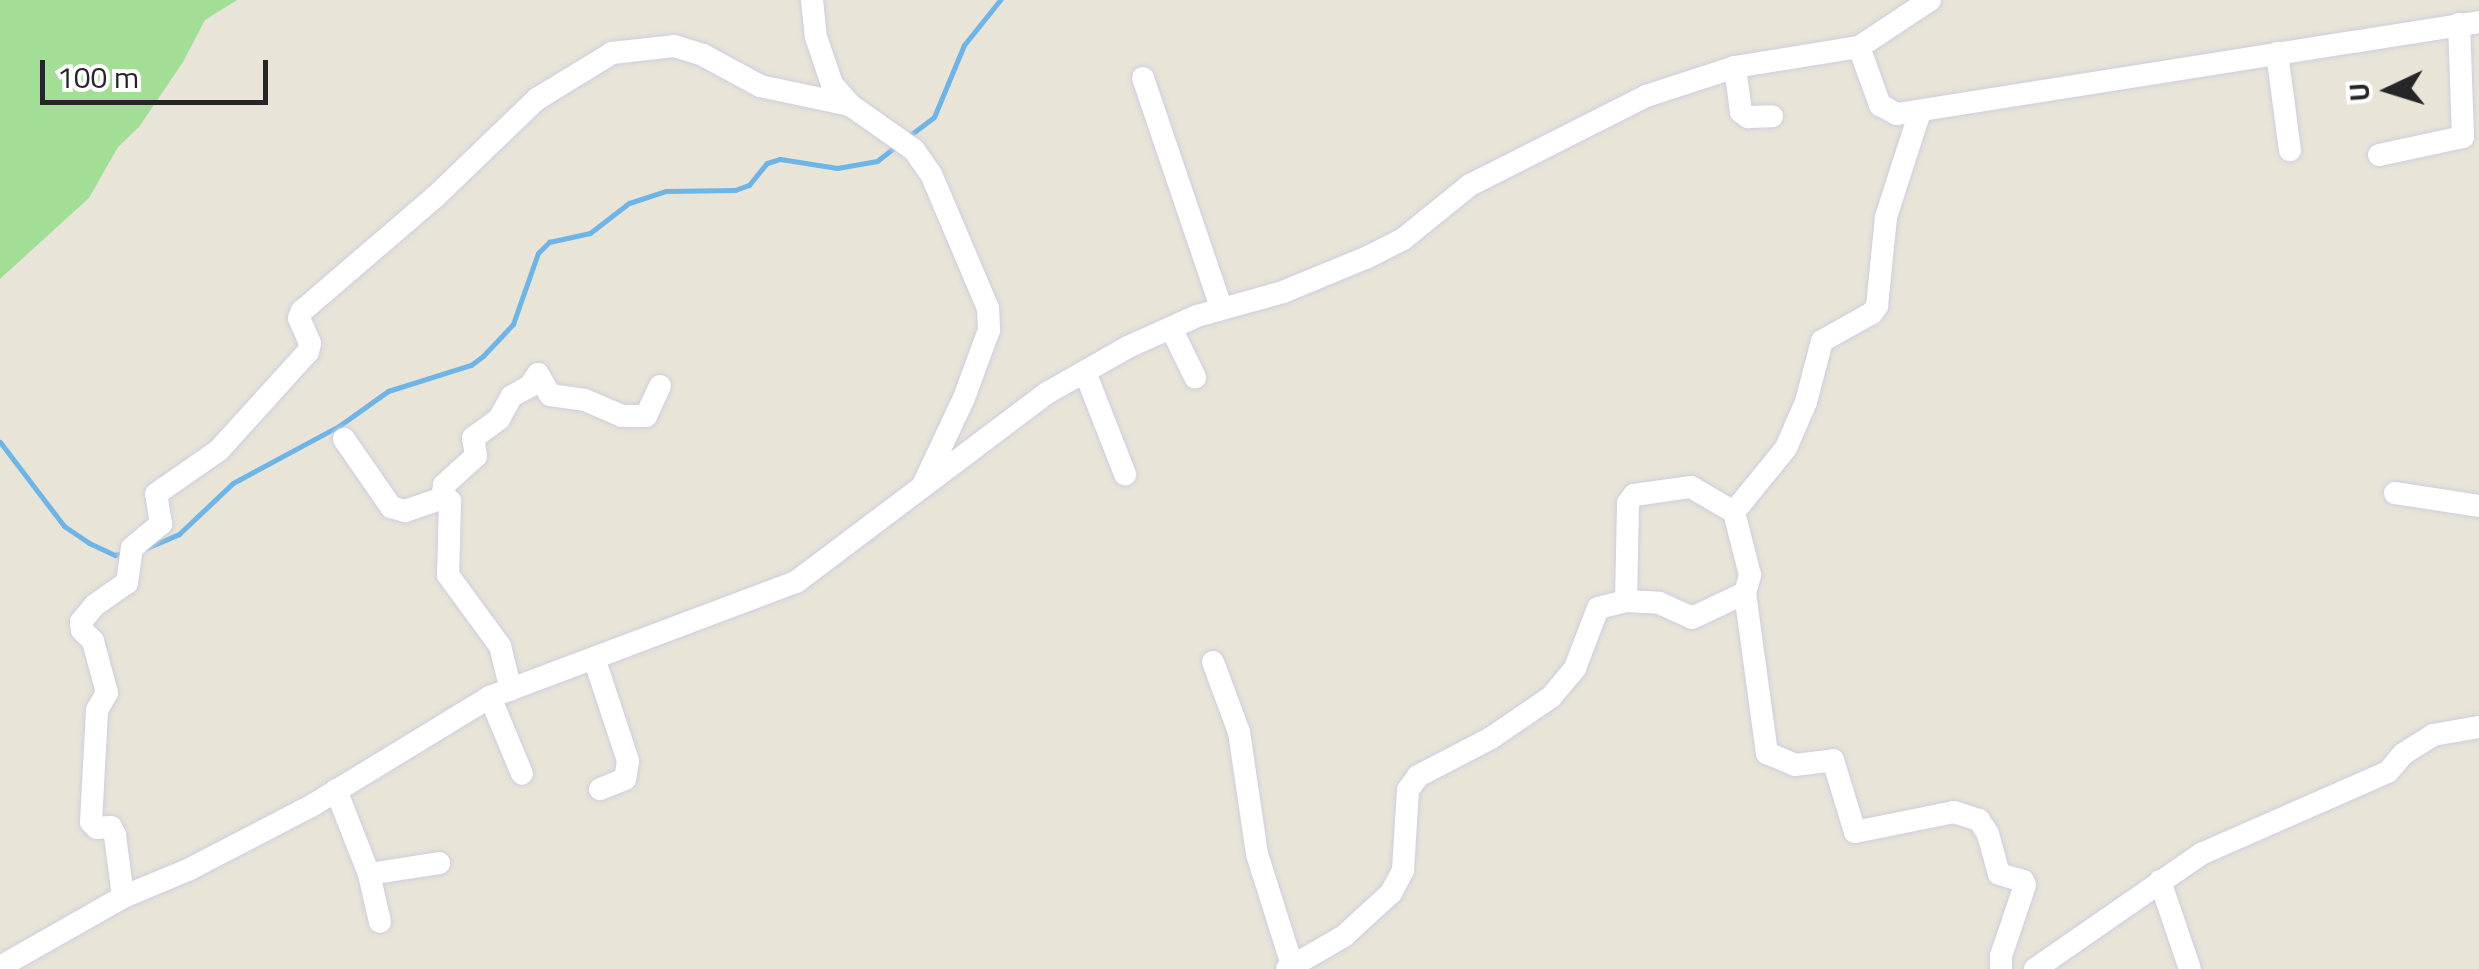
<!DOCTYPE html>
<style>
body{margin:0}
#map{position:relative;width:2479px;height:969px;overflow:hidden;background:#e9e4d8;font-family:"Titillium Web",sans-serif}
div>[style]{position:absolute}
.green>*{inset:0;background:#a3de96}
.stream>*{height:5px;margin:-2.5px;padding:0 2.5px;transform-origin:2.5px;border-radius:2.5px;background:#6eb4e7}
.roads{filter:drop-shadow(0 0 2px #cecedf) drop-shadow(0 0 2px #cecedf)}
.minor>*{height:22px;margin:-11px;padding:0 11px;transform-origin:11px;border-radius:11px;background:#fff}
span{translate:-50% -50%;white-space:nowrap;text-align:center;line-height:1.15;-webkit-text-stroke:8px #fff;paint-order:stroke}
.north{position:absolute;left:2339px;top:40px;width:100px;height:100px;-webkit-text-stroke:8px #fff;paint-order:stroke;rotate:266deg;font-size:28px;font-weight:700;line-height:40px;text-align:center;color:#262626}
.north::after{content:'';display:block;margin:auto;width:35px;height:45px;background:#262626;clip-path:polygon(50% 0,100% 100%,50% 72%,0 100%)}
.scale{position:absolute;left:40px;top:60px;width:228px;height:45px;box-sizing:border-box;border:5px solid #262626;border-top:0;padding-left:12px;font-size:30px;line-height:35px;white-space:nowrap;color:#262626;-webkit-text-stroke:8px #fff;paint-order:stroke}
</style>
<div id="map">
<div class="green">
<div style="clip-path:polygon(0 0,237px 0,205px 20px,183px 62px,139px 127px,118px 147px,89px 198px,0 279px)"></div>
</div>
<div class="stream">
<div style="left:909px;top:136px;width:31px;rotate:-37deg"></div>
<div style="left:934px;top:117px;width:78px;rotate:-67.4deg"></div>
<div style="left:964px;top:45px;width:58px;rotate:-51.3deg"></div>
<div style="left:0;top:442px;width:106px;rotate:52.7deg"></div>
<div style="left:64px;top:526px;width:30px;rotate:34deg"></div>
<div style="left:89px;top:543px;width:29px;rotate:25deg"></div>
<div style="left:115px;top:555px;width:8px;rotate:-14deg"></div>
<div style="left:144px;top:549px;width:38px;rotate:-23deg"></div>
<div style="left:179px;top:534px;width:74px;rotate:-43.4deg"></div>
<div style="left:233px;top:483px;width:120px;rotate:-28.3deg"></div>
<div style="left:339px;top:426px;width:60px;rotate:-35.5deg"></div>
<div style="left:388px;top:391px;width:87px;rotate:-17.4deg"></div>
<div style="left:471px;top:365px;width:15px;rotate:-37deg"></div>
<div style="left:483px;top:356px;width:44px;rotate:-46.8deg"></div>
<div style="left:513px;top:324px;width:75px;rotate:-70.6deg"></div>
<div style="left:538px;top:253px;width:16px;rotate:-45deg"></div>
<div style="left:549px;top:242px;width:42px;rotate:-12.4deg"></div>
<div style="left:590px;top:233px;width:49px;rotate:-37.6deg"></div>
<div style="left:629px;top:203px;width:39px;rotate:-18deg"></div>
<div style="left:666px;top:191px;width:69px;rotate:-0.8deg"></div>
<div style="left:735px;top:190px;width:15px;rotate:-20deg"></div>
<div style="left:749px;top:185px;width:28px;rotate:-51deg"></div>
<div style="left:767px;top:163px;width:14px;rotate:-17deg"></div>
<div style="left:780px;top:159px;width:58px;rotate:9deg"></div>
<div style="left:837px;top:168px;width:41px;rotate:-9.9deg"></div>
<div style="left:877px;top:161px;width:24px;rotate:-38deg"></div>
</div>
<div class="roads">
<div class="minor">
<div style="left:812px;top:0;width:37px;rotate:84deg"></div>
<div style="left:816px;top:37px;width:50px;rotate:71.2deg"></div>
<div style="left:832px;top:84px;width:28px;rotate:49deg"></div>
<div style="left:850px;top:105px;width:78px;rotate:35.1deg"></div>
<div style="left:914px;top:150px;width:29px;rotate:55deg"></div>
<div style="left:931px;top:174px;width:146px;rotate:67deg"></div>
<div style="left:988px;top:308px;width:22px;rotate:87deg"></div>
<div style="left:989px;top:330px;width:72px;rotate:110.2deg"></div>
<div style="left:964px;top:398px;width:96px;rotate:115.2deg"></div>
<div style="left:1859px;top:47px;width:62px;rotate:70.1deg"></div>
<div style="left:1880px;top:105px;width:19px;rotate:28deg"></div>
<div style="left:1897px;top:114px;width:589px;rotate:-8.98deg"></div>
<div style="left:2277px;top:53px;width:98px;rotate:82.4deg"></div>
<div style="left:1735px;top:67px;width:45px;rotate:82.4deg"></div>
<div style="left:1741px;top:112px;width:9px;rotate:36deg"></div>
<div style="left:1748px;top:117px;width:24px;rotate:-2deg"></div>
<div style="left:1143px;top:78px;width:242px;rotate:71.2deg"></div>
<div style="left:2379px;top:155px;width:86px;rotate:-12.1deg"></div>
<div style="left:2463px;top:137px;width:113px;rotate:-92deg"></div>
<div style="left:1171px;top:328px;width:55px;rotate:63.9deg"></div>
<div style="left:1085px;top:372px;width:110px;rotate:68.6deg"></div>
<div style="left:344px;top:439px;width:83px;rotate:55.3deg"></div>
<div style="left:391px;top:507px;width:15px;rotate:16deg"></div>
<div style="left:405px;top:511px;width:43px;rotate:-18.9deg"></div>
<div style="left:446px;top:497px;width:6px;rotate:45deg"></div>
<div style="left:450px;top:501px;width:74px;rotate:91.5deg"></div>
<div style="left:448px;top:575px;width:88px;rotate:53.8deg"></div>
<div style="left:500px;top:646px;width:45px;rotate:76deg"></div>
<div style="left:2395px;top:493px;width:85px;rotate:8.8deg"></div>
<div style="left:442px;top:498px;width:13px;rotate:-81deg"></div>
<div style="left:444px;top:485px;width:43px;rotate:-42.2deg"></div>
<div style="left:476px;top:456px;width:18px;rotate:-99deg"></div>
<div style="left:473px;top:438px;width:32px;rotate:-36deg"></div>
<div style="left:499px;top:419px;width:26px;rotate:-61deg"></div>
<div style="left:512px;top:396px;width:21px;rotate:-29deg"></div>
<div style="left:530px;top:386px;width:14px;rotate:-56deg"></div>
<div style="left:538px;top:374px;width:24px;rotate:60deg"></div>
<div style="left:550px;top:395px;width:35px;rotate:8deg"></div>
<div style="left:585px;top:400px;width:40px;rotate:23.4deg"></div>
<div style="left:622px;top:416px;width:24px"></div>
<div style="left:646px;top:416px;width:33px;rotate:-65deg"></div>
<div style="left:1745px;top:593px;width:162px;rotate:82.2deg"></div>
<div style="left:1767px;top:753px;width:30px;rotate:23deg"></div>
<div style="left:1795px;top:765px;width:38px;rotate:-7deg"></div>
<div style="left:1833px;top:760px;width:75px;rotate:73deg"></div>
<div style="left:1855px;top:832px;width:101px;rotate:-11.4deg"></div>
<div style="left:1954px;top:812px;width:26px;rotate:18deg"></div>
<div style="left:1979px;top:820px;width:17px;rotate:57deg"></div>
<div style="left:1988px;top:834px;width:41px;rotate:74.6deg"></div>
<div style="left:1999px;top:874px;width:25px;rotate:16deg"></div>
<div style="left:2023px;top:881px;width:4px;rotate:63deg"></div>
<div style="left:2025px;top:885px;width:75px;rotate:108.7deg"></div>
<div style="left:2001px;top:956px;width:13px;rotate:90deg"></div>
<div style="left:1626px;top:601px;width:98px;rotate:-88.8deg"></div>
<div style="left:1628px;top:503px;width:10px;rotate:-53deg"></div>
<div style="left:1634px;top:495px;width:58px;rotate:-8deg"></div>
<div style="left:1691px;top:487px;width:50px;rotate:30.2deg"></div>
<div style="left:594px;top:658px;width:108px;rotate:71.7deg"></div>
<div style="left:628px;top:761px;width:18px;rotate:99deg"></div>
<div style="left:625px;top:779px;width:27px;rotate:158deg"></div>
<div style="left:1213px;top:662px;width:75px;rotate:69.6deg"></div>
<div style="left:1239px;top:732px;width:123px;rotate:81.6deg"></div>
<div style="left:1257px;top:854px;width:116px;rotate:72.5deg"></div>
<div style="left:490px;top:697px;width:83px;rotate:67.4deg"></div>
<div style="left:336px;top:790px;width:90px;rotate:68.6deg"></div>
<div style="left:369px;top:874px;width:49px;rotate:77.1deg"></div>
<div style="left:369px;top:874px;width:71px;rotate:-8.9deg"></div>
<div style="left:2160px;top:881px;width:93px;rotate:71.2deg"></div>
<div style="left:123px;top:897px;width:63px;rotate:-97.4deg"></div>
<div style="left:115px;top:835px;width:9px;rotate:-117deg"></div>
<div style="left:111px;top:827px;width:14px;rotate:176deg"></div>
<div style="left:97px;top:828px;width:8px;rotate:-135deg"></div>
<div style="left:91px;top:822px;width:112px;rotate:-86.9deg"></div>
<div style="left:97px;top:710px;width:20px;rotate:-60deg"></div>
<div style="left:107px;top:693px;width:54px;rotate:-105.1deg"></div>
<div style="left:93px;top:641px;width:16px;rotate:-135deg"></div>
<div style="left:82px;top:630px;width:8px;rotate:-97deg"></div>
<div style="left:81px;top:622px;width:22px;rotate:-51deg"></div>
<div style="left:95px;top:605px;width:39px;rotate:-35deg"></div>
<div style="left:127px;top:583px;width:35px;rotate:-82deg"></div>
<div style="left:132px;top:548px;width:38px;rotate:-40deg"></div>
<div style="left:161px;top:524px;width:30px;rotate:-99deg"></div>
<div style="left:156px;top:494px;width:77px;rotate:-34.9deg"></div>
<div style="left:219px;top:450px;width:132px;rotate:-47.8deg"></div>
<div style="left:308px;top:352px;width:9px;rotate:-77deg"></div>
<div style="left:310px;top:343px;width:27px;rotate:-114deg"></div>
<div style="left:299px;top:318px;width:8px;rotate:-67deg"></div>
<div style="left:302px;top:311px;width:175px;rotate:-40.6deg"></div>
<div style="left:435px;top:197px;width:141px;rotate:-43.9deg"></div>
<div style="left:537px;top:99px;width:88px;rotate:-31.5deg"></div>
<div style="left:612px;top:53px;width:62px;rotate:-6.4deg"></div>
<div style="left:674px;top:46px;width:30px;rotate:17deg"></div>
<div style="left:703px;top:55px;width:65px;rotate:28.5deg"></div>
<div style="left:760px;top:86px;width:92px;rotate:11.9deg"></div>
<div style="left:0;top:967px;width:142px;rotate:-29.6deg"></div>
<div style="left:123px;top:897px;width:73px;rotate:-22.7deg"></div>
<div style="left:190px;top:869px;width:139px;rotate:-27.5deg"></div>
<div style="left:313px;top:805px;width:207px;rotate:-31.4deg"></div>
<div style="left:490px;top:697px;width:327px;rotate:-20.6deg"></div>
<div style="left:796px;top:582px;width:314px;rotate:-37deg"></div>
<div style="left:1047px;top:393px;width:93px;rotate:-29.6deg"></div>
<div style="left:1128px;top:347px;width:76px;rotate:-24.2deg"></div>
<div style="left:1197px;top:316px;width:89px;rotate:-15.6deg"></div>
<div style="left:1283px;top:292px;width:92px;rotate:-22.4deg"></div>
<div style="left:1368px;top:257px;width:38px;rotate:-27deg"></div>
<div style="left:1402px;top:240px;width:87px;rotate:-39deg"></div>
<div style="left:1470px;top:185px;width:197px;rotate:-26.8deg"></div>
<div style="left:1646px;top:96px;width:94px;rotate:-18deg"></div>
<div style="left:1735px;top:67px;width:126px;rotate:-9.2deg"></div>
<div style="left:1859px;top:47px;width:85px;rotate:-33.5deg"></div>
<div style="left:1287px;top:969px;width:66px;rotate:-30.1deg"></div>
<div style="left:1344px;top:936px;width:64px;rotate:-42.5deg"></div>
<div style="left:1391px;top:893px;width:26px;rotate:-62deg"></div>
<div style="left:1403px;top:870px;width:80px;rotate:-86.4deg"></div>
<div style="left:1408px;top:790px;width:17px;rotate:-54deg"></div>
<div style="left:1418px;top:776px;width:82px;rotate:-27.5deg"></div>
<div style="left:1491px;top:738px;width:73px;rotate:-34.3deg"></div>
<div style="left:1551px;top:697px;width:38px;rotate:-50deg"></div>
<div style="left:1575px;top:668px;width:64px;rotate:-69deg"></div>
<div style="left:1598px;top:608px;width:29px;rotate:-14deg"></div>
<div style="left:1626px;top:601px;width:33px;rotate:3deg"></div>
<div style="left:1659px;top:603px;width:36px;rotate:24deg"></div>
<div style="left:1692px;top:618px;width:59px;rotate:-25.3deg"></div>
<div style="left:1745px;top:593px;width:19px;rotate:-74deg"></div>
<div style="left:1750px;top:575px;width:65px;rotate:-104.3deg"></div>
<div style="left:1734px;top:512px;width:82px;rotate:-50.9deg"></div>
<div style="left:1786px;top:448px;width:50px;rotate:-66.5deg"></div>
<div style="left:1806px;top:402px;width:63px;rotate:-75.3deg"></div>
<div style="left:1822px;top:341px;width:57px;rotate:-29.2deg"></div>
<div style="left:1872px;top:313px;width:9px;rotate:-54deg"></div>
<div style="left:1877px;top:306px;width:89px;rotate:-84.2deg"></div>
<div style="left:1886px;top:217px;width:110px;rotate:-72.1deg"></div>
<div style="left:2035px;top:969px;width:202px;rotate:-34.7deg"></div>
<div style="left:2201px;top:854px;width:204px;rotate:-23.7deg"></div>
<div style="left:2388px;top:772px;width:23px;rotate:-50deg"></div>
<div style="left:2403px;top:754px;width:36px;rotate:-32deg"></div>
<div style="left:2433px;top:735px;width:47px;rotate:-9.9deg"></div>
</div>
</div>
<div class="north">U</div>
<div class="scale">100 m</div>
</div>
